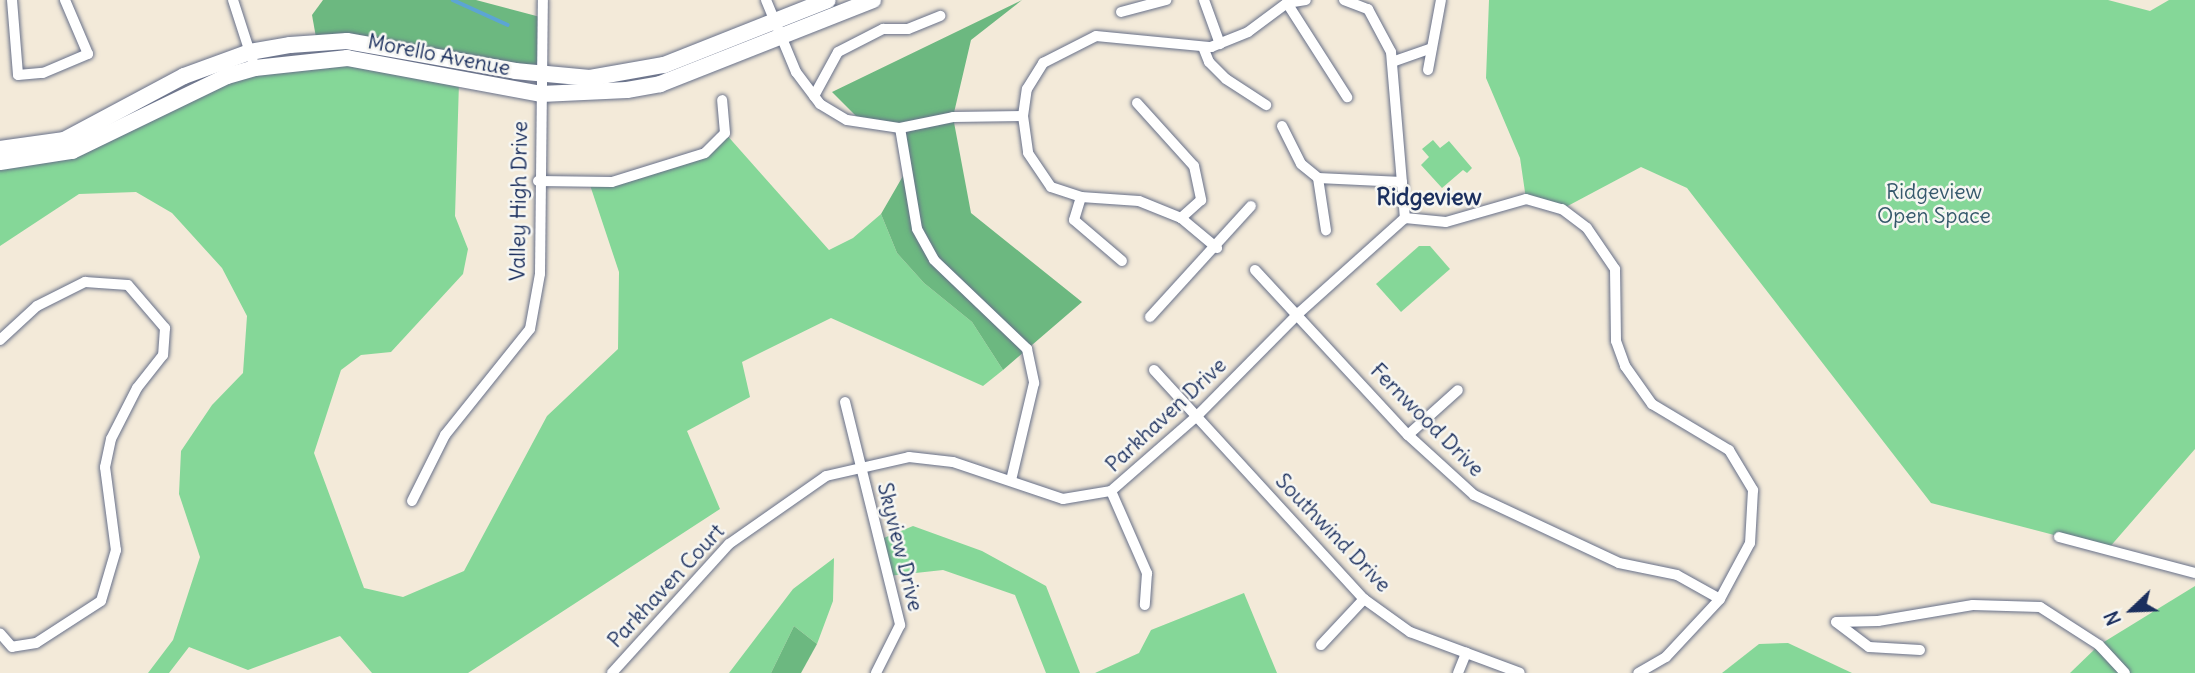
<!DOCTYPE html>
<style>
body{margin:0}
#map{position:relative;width:2195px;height:673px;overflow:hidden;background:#f3ead9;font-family:Delius,sans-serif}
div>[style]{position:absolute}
.green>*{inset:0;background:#85d798}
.forest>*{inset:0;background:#6cb880}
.stream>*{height:3.5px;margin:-1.75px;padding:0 1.75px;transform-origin:1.75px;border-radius:1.75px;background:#5ca5d3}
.roads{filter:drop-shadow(0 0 2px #677089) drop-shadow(0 0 2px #677089)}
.street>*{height:10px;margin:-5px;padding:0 5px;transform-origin:5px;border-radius:5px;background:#fff}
.secondary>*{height:16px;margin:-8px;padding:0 8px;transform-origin:8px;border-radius:8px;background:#fff}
span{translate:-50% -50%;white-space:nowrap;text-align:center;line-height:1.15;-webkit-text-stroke:5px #f6f6f2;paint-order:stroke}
.street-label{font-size:21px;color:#1b2f5e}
.park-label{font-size:21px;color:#36596c}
.neighbourhood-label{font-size:23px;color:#1b2f5e;font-weight:700}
.north{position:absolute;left:2097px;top:575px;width:70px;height:70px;-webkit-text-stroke:5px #f6f6f2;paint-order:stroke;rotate:247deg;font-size:19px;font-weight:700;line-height:28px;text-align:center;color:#1b2f5e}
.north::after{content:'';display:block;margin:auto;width:24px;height:32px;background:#1b2f5e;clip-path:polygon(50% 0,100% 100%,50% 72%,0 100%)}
</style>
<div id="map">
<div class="green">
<div style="clip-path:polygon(1489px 0,2108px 0,2150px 11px,2169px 0,2195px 0,2195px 449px,2108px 549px,1931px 503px,1687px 188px,1641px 167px,1562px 209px,1526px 199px,1520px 158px,1486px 78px)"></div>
<div style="clip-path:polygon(347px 58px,459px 82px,455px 216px,468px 249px,463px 274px,391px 352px,361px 355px,341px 370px,314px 453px,364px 588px,403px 597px,464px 571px,547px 416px,618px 349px,619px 272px,589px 182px,612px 182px,705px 153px,725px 133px,829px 250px,853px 238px,881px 214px,897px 253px,924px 283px,972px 322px,1003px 370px,983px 386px,831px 318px,742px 362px,750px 397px,687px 431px,720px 509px,468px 673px,372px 673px,340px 636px,248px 670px,189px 647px,169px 673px,148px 673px,173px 640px,200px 557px,179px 494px,181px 451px,212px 405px,243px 373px,247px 316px,222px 268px,172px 213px,136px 192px,79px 194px,0 246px,0 162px,72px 151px,227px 76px)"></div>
<div style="clip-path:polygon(1433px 140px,1440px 148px,1449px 141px,1472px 168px,1467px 173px,1463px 170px,1442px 188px,1421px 165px,1429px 157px,1422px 149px)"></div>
<div style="clip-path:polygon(1419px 246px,1430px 246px,1450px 269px,1401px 312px,1376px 284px)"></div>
<div style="clip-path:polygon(913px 526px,982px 551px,1046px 586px,1080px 673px,1046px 673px,1015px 595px,943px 570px,888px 576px,879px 540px)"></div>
<div style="clip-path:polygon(834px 558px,833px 601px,817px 644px,794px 626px,771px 673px,729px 673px,793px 589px)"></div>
<div style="clip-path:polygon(2195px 586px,2195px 673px,2070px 673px,2099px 645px)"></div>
<div style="clip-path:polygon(1244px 593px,1277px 673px,1095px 673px,1139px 653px,1151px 630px)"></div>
<div style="clip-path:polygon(1788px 643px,1852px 673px,1722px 673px,1759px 644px)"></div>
</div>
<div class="forest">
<div style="clip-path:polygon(323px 0,476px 0,544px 18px,541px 74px,317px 43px,312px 15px)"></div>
<div style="clip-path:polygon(1022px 0,971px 40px,953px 117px,971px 213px,1082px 302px,1003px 370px,972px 322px,924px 283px,897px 253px,881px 214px,907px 169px,900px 128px,864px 124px,832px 92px)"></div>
<div style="clip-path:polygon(794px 626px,817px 644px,801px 673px,771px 673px)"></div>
</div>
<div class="stream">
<div style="left:453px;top:0;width:60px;rotate:24.4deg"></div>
</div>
<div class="roads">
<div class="street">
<div style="left:12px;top:0;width:75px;rotate:85.4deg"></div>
<div style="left:18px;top:75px;width:25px;rotate:-5deg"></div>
<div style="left:43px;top:73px;width:49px;rotate:-22.9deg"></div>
<div style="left:88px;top:54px;width:59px;rotate:-113.1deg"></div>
<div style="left:233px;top:0;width:71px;rotate:72.1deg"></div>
<div style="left:766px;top:0;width:78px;rotate:67.4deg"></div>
<div style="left:796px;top:72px;width:40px;rotate:53deg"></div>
<div style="left:820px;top:104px;width:31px;rotate:31deg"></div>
<div style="left:847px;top:120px;width:54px;rotate:8.6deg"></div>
<div style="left:900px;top:128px;width:54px;rotate:-11.7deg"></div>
<div style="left:953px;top:117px;width:70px;rotate:-0.8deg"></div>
<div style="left:1023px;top:116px;width:27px;rotate:-82deg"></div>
<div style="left:1027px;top:89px;width:31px;rotate:-58deg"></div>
<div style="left:1043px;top:63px;width:59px;rotate:-27deg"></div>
<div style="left:1096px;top:36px;width:116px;rotate:5.5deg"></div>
<div style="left:1211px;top:47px;width:40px;rotate:-22deg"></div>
<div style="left:1248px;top:32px;width:49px;rotate:-36.6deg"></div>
<div style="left:1287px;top:3px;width:19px;rotate:-9deg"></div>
<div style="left:1204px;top:0;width:47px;rotate:70deg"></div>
<div style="left:1344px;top:0;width:26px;rotate:21deg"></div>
<div style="left:1368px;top:9px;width:49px;rotate:61.9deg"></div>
<div style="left:1391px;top:52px;width:167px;rotate:85.2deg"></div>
<div style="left:1287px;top:3px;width:112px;rotate:57.4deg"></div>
<div style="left:1121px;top:12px;width:47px;rotate:-14.9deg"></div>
<div style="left:1203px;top:47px;width:16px;rotate:68deg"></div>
<div style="left:1209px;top:62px;width:24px;rotate:45deg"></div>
<div style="left:1226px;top:79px;width:48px;rotate:33deg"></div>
<div style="left:1392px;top:62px;width:42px;rotate:-19.3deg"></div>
<div style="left:1428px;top:70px;width:71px;rotate:-79.5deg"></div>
<div style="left:814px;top:96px;width:50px;rotate:-61.4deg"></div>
<div style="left:838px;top:52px;width:51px;rotate:-27.1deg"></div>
<div style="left:883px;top:29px;width:25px"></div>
<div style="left:908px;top:29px;width:35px;rotate:-22deg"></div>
<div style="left:1137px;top:103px;width:85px;rotate:47.9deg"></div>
<div style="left:1194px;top:166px;width:35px;rotate:78deg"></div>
<div style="left:1201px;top:200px;width:27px;rotate:138deg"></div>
<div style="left:1023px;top:116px;width:37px;rotate:82deg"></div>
<div style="left:1028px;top:153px;width:41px;rotate:55.9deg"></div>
<div style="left:1051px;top:187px;width:32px;rotate:18deg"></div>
<div style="left:1081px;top:197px;width:58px;rotate:3.9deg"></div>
<div style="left:1139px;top:201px;width:45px;rotate:22deg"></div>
<div style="left:1181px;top:218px;width:47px;rotate:39.8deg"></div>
<div style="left:1282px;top:126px;width:42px;rotate:63.4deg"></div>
<div style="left:1301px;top:164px;width:22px;rotate:39deg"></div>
<div style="left:1318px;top:178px;width:53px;rotate:81.3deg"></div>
<div style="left:900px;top:128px;width:102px;rotate:80.4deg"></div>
<div style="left:917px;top:229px;width:35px;rotate:61deg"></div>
<div style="left:934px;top:260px;width:129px;rotate:43.7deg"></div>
<div style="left:1027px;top:349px;width:35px;rotate:78deg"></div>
<div style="left:1034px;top:383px;width:100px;rotate:103.3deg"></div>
<div style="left:1318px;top:178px;width:84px;rotate:2.7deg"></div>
<div style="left:538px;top:181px;width:74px;rotate:0.8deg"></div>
<div style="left:612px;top:182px;width:97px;rotate:-17.3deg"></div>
<div style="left:705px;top:153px;width:28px;rotate:-45deg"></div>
<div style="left:725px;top:133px;width:33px;rotate:-95deg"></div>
<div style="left:1081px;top:197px;width:24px;rotate:107deg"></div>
<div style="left:1074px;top:220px;width:63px;rotate:40.5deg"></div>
<div style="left:1405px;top:218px;width:41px;rotate:5.6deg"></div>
<div style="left:1446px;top:222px;width:83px;rotate:-16deg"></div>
<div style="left:1526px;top:199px;width:37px;rotate:16deg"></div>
<div style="left:1562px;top:209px;width:31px;rotate:37deg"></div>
<div style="left:1587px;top:228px;width:50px;rotate:55.7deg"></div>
<div style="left:1615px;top:269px;width:72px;rotate:89.2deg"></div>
<div style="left:1616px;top:341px;width:27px;rotate:70deg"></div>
<div style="left:1625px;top:366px;width:47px;rotate:54.6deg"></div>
<div style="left:1652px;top:404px;width:90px;rotate:30.9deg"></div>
<div style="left:1729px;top:450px;width:47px;rotate:59deg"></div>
<div style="left:1753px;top:490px;width:53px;rotate:93.2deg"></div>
<div style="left:1750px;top:543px;width:64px;rotate:118.2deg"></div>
<div style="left:1720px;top:599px;width:79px;rotate:133deg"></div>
<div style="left:1666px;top:657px;width:32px;rotate:150deg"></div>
<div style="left:1255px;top:270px;width:225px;rotate:47.2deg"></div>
<div style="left:1408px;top:435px;width:89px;rotate:42.3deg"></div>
<div style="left:1474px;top:495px;width:160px;rotate:25.1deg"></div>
<div style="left:1619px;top:563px;width:59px;rotate:11.7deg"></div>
<div style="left:1677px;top:575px;width:49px;rotate:29.2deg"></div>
<div style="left:1150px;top:317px;width:150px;rotate:-47.7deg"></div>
<div style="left:0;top:340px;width:50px;rotate:-42.6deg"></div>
<div style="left:37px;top:306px;width:54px;rotate:-26.6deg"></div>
<div style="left:85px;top:282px;width:43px;rotate:4deg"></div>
<div style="left:128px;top:285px;width:57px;rotate:49.3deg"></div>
<div style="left:165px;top:328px;width:27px;rotate:94deg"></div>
<div style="left:163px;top:355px;width:42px;rotate:128.2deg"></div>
<div style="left:137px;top:388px;width:57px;rotate:117deg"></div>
<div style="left:111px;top:439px;width:29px;rotate:102deg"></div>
<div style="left:105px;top:467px;width:84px;rotate:82.5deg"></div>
<div style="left:116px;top:550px;width:53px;rotate:106.4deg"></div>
<div style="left:101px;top:601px;width:77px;rotate:147.1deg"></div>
<div style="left:36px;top:643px;width:24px;rotate:171deg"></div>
<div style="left:12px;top:647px;width:18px;rotate:-131deg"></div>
<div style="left:1154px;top:370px;width:311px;rotate:47.5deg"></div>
<div style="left:1364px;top:599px;width:57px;rotate:35.7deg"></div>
<div style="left:1410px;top:632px;width:117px;rotate:20.4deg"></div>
<div style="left:845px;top:402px;width:230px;rotate:76.1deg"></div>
<div style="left:900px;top:625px;width:54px;rotate:116.6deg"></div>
<div style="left:1408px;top:435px;width:67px;rotate:-42deg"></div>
<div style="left:1111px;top:491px;width:90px;rotate:66.3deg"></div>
<div style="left:1147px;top:573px;width:32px;rotate:94deg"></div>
<div style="left:412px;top:501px;width:74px;rotate:-63.4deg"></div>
<div style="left:445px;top:435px;width:136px;rotate:-51.3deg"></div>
<div style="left:530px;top:329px;width:56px;rotate:-79.7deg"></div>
<div style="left:540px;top:274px;width:274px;rotate:-89.4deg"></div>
<div style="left:2059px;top:537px;width:141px;rotate:14.8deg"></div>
<div style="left:1321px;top:645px;width:63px;rotate:-46.9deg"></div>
<div style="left:1920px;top:650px;width:51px;rotate:-176.6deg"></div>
<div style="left:1869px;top:647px;width:41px;rotate:-142.9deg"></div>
<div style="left:1836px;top:622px;width:42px;rotate:-1.4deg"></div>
<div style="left:1878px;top:621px;width:96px;rotate:-9.6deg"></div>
<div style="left:1973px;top:605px;width:67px;rotate:1.7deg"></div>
<div style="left:2040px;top:607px;width:70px;rotate:32.8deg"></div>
<div style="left:2099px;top:645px;width:38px;rotate:47deg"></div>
<div style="left:612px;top:673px;width:174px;rotate:-47.8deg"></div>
<div style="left:729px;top:544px;width:118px;rotate:-35deg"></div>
<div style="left:826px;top:476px;width:85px;rotate:-12.9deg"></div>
<div style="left:909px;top:457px;width:44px;rotate:6.5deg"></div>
<div style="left:953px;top:462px;width:116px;rotate:18.6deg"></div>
<div style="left:1063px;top:499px;width:49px;rotate:-9.5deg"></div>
<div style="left:1111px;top:491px;width:114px;rotate:-41.1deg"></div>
<div style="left:1197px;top:416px;width:145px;rotate:-45.3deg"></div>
<div style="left:1299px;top:313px;width:142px;rotate:-41.9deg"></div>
<div style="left:1458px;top:673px;width:22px;rotate:-68deg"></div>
</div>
<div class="secondary">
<div style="left:0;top:149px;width:65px;rotate:-8deg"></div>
<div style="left:64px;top:140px;width:136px;rotate:-28.1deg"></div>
<div style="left:184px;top:76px;width:70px;rotate:-20deg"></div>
<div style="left:250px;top:52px;width:41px;rotate:-9.9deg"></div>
<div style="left:290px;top:45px;width:57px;rotate:-4deg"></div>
<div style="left:347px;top:41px;width:171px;rotate:10.1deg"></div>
<div style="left:515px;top:71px;width:75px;rotate:5.3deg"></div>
<div style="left:590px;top:78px;width:75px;rotate:-10deg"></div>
<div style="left:664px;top:65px;width:176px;rotate:-21.6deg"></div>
<div style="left:0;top:162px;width:73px;rotate:-8.7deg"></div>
<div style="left:72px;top:151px;width:172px;rotate:-25.8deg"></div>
<div style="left:227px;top:76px;width:29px;rotate:-16deg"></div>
<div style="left:255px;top:68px;width:93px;rotate:-6.2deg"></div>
<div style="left:347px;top:58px;width:197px;rotate:10.5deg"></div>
<div style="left:541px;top:94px;width:86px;rotate:-2.7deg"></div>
<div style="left:627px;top:90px;width:34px;rotate:-10deg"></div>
<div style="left:660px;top:84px;width:229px;rotate:-21.5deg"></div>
</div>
</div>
<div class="street-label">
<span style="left:439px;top:55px;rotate:11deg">Morello Avenue</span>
<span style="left:519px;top:201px;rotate:-89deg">Valley High Drive</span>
<span style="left:1166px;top:415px;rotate:-43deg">Parkhaven Drive</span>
<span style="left:1427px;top:420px;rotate:45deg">Fernwood Drive</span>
<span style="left:1333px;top:533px;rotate:46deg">Southwind Drive</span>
<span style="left:900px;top:547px;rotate:76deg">Skyview Drive</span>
<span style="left:666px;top:586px;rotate:-47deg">Parkhaven Court</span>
</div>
<div class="park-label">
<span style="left:1934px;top:204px">Ridgeview<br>Open Space</span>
</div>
<div class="neighbourhood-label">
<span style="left:1429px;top:197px">Ridgeview</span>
</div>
<div class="north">N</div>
</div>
